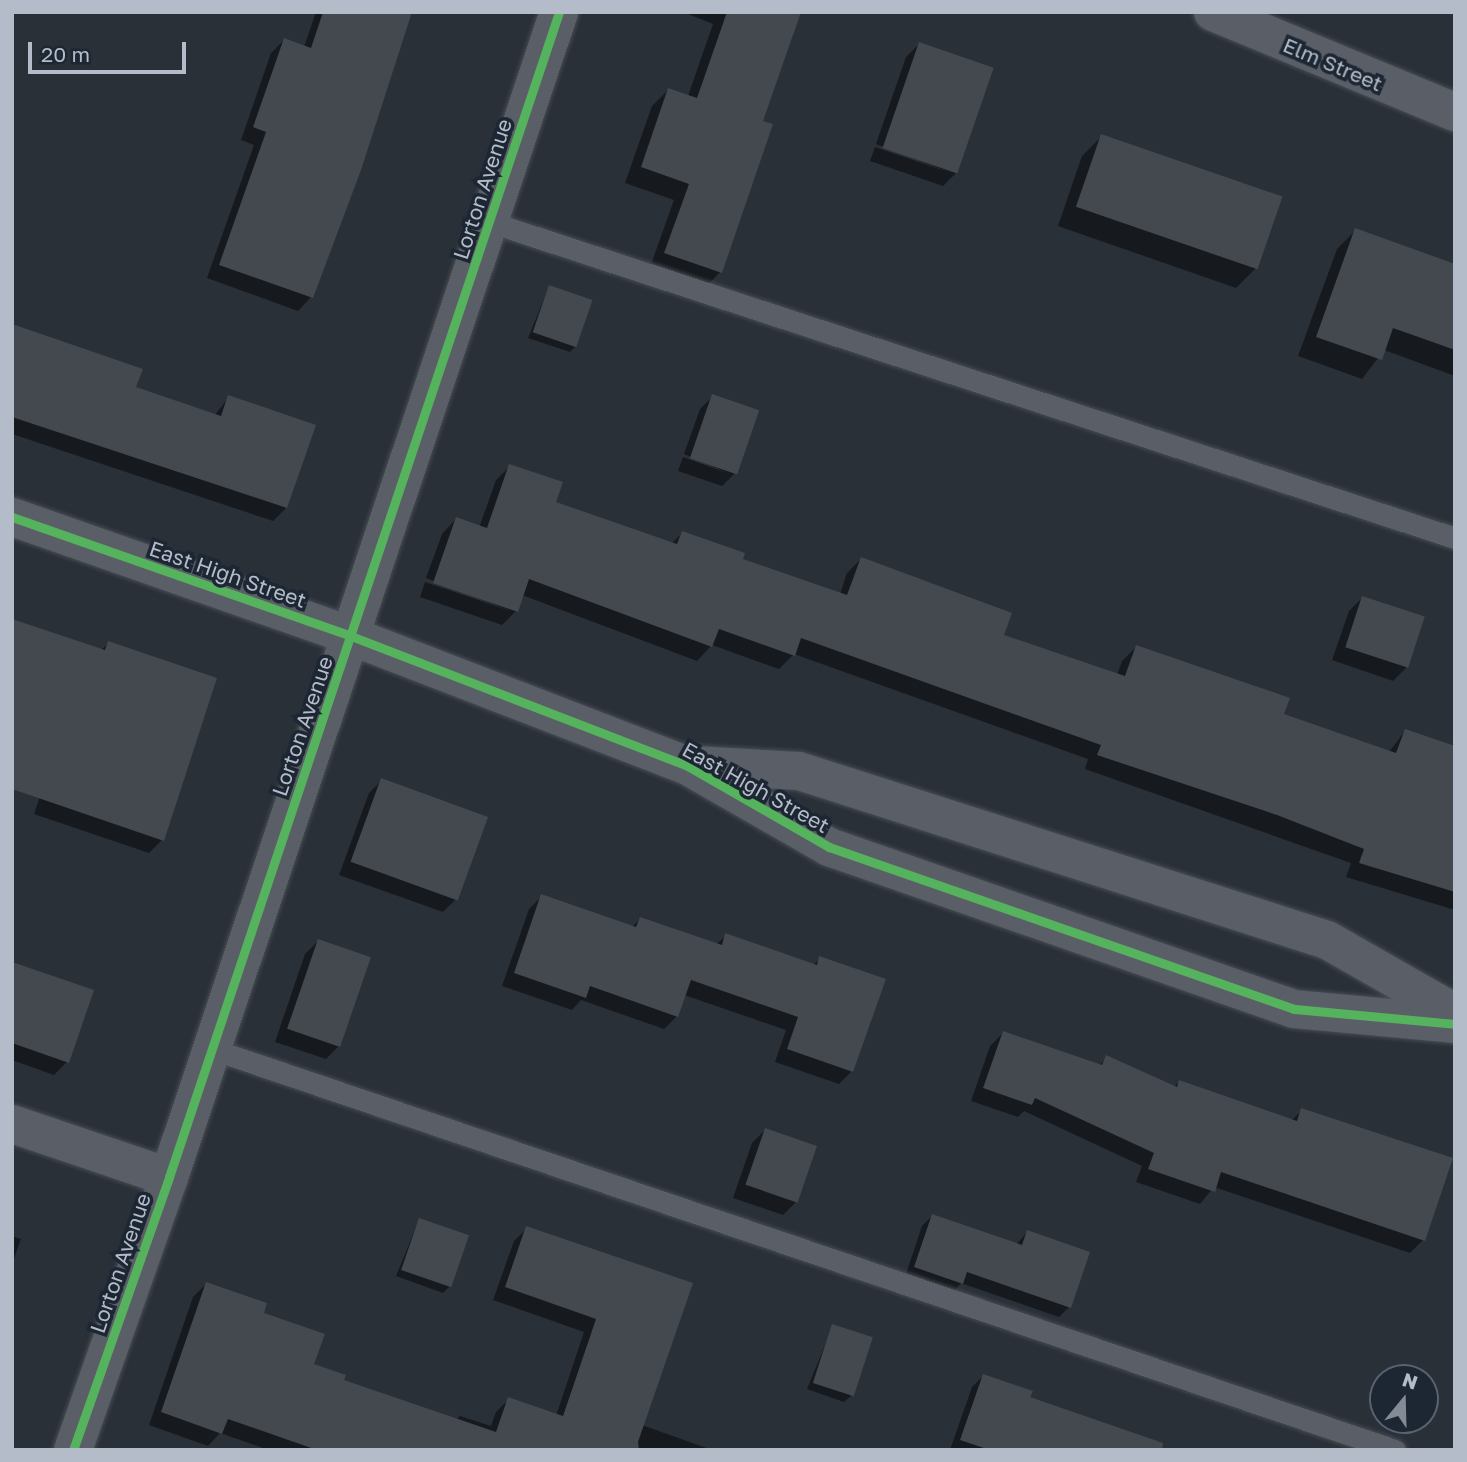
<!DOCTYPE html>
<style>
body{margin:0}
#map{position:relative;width:1467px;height:1462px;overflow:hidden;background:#2a3038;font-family:"Golos Text",sans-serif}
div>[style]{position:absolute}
.shadow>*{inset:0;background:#0007}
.building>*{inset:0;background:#444950;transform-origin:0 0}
.roads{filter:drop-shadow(0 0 2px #484c53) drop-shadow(0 0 2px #484c53)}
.lane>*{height:21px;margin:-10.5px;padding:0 10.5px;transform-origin:10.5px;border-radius:10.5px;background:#5a5e66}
.street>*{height:38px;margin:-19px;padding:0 19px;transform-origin:19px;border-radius:19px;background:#5a5e66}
.cycleway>*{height:9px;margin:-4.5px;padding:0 4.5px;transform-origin:4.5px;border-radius:4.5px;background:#56b35d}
span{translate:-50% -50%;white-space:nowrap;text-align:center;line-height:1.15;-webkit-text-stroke:7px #1d2633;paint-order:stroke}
.street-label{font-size:21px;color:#b4bcc9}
.frame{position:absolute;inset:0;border:14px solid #b4bcc9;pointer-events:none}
.north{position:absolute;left:1369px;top:1364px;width:70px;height:70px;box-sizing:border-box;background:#1d2633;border:2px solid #59626f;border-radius:50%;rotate:19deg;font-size:19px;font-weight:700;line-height:28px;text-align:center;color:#b4bcc9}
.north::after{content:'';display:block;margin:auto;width:24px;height:32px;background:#848b96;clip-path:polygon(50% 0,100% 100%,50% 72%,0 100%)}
.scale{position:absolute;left:28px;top:42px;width:158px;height:32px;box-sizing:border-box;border:4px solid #b4bcc9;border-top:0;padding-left:9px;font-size:21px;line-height:24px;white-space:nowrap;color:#b4bcc9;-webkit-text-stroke:5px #1d2633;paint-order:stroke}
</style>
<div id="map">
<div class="shadow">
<div style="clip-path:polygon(316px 12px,409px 12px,359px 170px,311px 297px,298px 311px,207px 278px,254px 145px,241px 140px,271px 53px,284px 40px,304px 47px)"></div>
<div style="clip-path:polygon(799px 12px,761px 122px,720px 272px,704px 289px,649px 270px,674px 200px,625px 183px,652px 106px,668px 90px,688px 96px,713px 24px,683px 12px)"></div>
<div style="clip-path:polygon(919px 44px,956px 173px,943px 186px,870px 161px,875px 147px,951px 173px,876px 144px,906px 57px)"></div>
<div style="clip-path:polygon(1102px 136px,1256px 268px,1236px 288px,1058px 226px,1082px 156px)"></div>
<div style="clip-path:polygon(1356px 230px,1455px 265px,1455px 376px,1384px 350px,1362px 379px,1298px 356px,1337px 249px)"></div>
<div style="clip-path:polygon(549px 287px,576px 346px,570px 352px,528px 338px)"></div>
<div style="clip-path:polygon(12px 326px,134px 388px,214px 416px,229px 397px,286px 508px,273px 521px,12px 434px)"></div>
<div style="clip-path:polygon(713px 396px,735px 473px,722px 486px,678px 471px,683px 457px,730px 474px,684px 454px,700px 409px)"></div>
<div style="clip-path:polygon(510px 466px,554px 503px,671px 544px,682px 533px,741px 560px,840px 594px,847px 573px,861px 559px,1002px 636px,1117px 675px,1122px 661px,1136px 647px,1282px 715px,1389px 752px,1405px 731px,1455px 748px,1455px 910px,1346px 877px,1351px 863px,1085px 769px,1088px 759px,794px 654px,779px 669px,712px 645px,697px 661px,522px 595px,516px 611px,502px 625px,420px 597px,425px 582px,511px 611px,426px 578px,442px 534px,456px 519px,479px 528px,496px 480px)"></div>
<div style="clip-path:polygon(1362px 598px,1406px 668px,1393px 681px,1332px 660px,1349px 611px)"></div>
<div style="clip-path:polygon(109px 643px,214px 679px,162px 840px,149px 853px,34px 814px,52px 761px,100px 651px)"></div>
<div style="clip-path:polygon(382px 780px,456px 899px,443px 912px,339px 875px,369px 793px)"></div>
<div style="clip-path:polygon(542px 896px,632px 927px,640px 919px,716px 945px,726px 935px,813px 965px,820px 959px,852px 1071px,839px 1084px,775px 1062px,786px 1030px,684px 995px,677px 1016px,664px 1029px,581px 1000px,572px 1010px,502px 986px,529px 909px)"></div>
<div style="clip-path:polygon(318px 941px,339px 1046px,326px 1059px,275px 1042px,305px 954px)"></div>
<div style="clip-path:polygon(12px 974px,67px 1062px,54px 1075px,12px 1060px)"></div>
<div style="clip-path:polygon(1003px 1033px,1099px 1066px,1107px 1057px,1174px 1087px,1179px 1082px,1291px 1121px,1302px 1110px,1423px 1240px,1410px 1253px,1214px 1187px,1200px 1204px,1136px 1182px,1142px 1166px,1024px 1111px,1018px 1117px,971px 1101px,990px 1046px)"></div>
<div style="clip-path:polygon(765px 1130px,796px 1202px,783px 1215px,733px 1198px,752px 1143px)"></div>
<div style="clip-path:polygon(932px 1216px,1016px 1245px,1027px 1232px,1069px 1307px,1059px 1317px,961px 1283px,952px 1293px,905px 1277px,922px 1226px)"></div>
<div style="clip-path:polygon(419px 1220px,450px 1286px,443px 1293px,396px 1276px)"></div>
<div style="clip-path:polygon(527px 1228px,690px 1284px,642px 1425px,712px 1450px,269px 1450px,220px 1433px,208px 1446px,149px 1425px,193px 1297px,206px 1284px,262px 1314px,312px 1365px,342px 1381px,456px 1420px,460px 1416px,491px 1426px,496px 1412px,509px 1399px,556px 1416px,584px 1332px,493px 1300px,514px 1241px)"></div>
<div style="clip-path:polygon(12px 1236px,21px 1239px,12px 1264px)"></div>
<div style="clip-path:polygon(833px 1326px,851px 1396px,844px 1402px,807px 1389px)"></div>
<div style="clip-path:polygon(983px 1376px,1028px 1398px,1167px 1450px,950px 1450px,972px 1387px)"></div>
</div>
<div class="building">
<div style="clip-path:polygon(323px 12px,412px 12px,361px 170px,313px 298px,219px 265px,266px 132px,253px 127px,284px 38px,311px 48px)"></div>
<div style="clip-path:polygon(727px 12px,801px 12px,763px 121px,773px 124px,722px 273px,664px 253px,689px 184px,641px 167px,668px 88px,697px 98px)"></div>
<div style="left:919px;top:42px;width:79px;height:112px;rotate:19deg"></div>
<div style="left:1101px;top:134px;width:192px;height:77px;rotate:19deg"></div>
<div style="clip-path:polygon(1355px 228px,1455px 264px,1455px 350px,1393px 328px,1382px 360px,1316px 337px)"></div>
<div style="left:549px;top:285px;width:46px;height:50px;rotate:19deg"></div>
<div style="clip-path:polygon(12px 324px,143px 369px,136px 387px,221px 416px,228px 395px,316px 425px,287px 508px,12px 417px)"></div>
<div style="left:712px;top:394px;width:50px;height:68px;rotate:19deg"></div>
<div style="clip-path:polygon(509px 464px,563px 482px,556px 502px,677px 544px,682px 531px,745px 553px,743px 559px,847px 595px,861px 557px,1012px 613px,1004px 635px,1125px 676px,1136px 645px,1290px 698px,1284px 714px,1396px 753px,1405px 729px,1455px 746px,1455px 892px,1359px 863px,1364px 849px,1277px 815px,1097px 755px,1101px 745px,801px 638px,795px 656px,719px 629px,712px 647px,529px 579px,518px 612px,433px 583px,456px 517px,487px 528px)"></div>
<div style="left:1362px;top:596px;width:66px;height:54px;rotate:18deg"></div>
<div style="clip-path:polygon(12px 619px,105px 650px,108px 641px,217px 678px,164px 841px,12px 789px)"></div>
<div style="left:381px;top:778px;width:114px;height:89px;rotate:20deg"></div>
<div style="clip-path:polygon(541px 894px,636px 927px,640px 917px,722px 945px,725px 933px,817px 965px,819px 956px,886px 979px,853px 1072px,787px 1049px,798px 1017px,691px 980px,678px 1017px,590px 986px,586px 998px,514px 973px)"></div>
<div style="left:318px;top:939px;width:56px;height:95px;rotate:19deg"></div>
<div style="clip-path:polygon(12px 962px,94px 990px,69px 1063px,12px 1043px)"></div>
<div style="clip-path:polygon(1003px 1031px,1102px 1065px,1106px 1055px,1177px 1087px,1179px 1080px,1297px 1121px,1301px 1108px,1453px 1158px,1425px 1241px,1221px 1172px,1215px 1192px,1148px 1169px,1154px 1153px,1035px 1098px,1032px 1105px,983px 1088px)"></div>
<div style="left:765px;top:1128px;width:55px;height:60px;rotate:19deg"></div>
<div style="clip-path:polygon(932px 1214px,1022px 1245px,1027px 1230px,1090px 1252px,1071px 1308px,967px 1272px,963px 1284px,914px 1267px)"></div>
<div style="left:419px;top:1218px;width:53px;height:55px;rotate:19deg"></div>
<div style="clip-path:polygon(526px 1226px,693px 1283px,638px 1442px,639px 1450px,317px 1450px,228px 1419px,222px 1434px,161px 1412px,206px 1282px,267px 1303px,264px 1313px,325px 1334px,314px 1364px,346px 1375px,344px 1380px,496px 1432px,508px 1397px,563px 1416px,596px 1319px,505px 1287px)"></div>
<div style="left:832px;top:1324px;width:43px;height:62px;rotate:18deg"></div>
<div style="clip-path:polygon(983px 1374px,1033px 1391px,1030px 1397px,1163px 1443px,1162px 1450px,990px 1450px,960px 1440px)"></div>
</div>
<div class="roads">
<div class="lane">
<div style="left:490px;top:222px;width:1015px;rotate:18.13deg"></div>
<div style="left:212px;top:1049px;width:1249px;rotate:18.73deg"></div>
</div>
<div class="street">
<div style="left:1213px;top:12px;width:262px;rotate:22.5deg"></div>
<div style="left:12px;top:517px;width:359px;rotate:19.3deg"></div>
<div style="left:351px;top:636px;width:359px;rotate:21.1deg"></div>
<div style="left:686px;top:765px;width:165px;rotate:29.8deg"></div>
<div style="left:829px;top:847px;width:492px;rotate:19.2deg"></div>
<div style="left:1294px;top:1009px;width:162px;rotate:5.3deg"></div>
<div style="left:695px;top:765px;width:104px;rotate:3.3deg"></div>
<div style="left:799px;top:771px;width:554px;rotate:17.75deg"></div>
<div style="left:1327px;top:940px;width:147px;rotate:29.7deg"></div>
<div style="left:12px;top:1124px;width:166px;rotate:18.7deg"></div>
<div style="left:73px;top:1450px;width:289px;rotate:-70.6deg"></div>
<div style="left:169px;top:1177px;width:1229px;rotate:-71.49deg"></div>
</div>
</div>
<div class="cycleway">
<div style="left:12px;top:517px;width:359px;rotate:19.3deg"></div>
<div style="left:351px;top:636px;width:359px;rotate:21.1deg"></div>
<div style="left:686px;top:765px;width:165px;rotate:29.8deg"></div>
<div style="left:829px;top:847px;width:492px;rotate:19.2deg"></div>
<div style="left:1294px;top:1009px;width:162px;rotate:5.3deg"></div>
<div style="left:73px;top:1450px;width:289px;rotate:-70.6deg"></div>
<div style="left:169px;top:1177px;width:1229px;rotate:-71.49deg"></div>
</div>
<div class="street-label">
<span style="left:1333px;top:64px;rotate:23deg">Elm Street</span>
<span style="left:482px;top:189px;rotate:-72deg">Lorton Avenue</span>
<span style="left:228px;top:574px;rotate:19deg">East High Street</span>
<span style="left:302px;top:726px;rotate:-71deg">Lorton Avenue</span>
<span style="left:756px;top:787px;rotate:29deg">East High Street</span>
<span style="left:120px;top:1263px;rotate:-71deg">Lorton Avenue</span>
</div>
<div class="frame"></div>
<div class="north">N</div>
<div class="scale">20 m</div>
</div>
